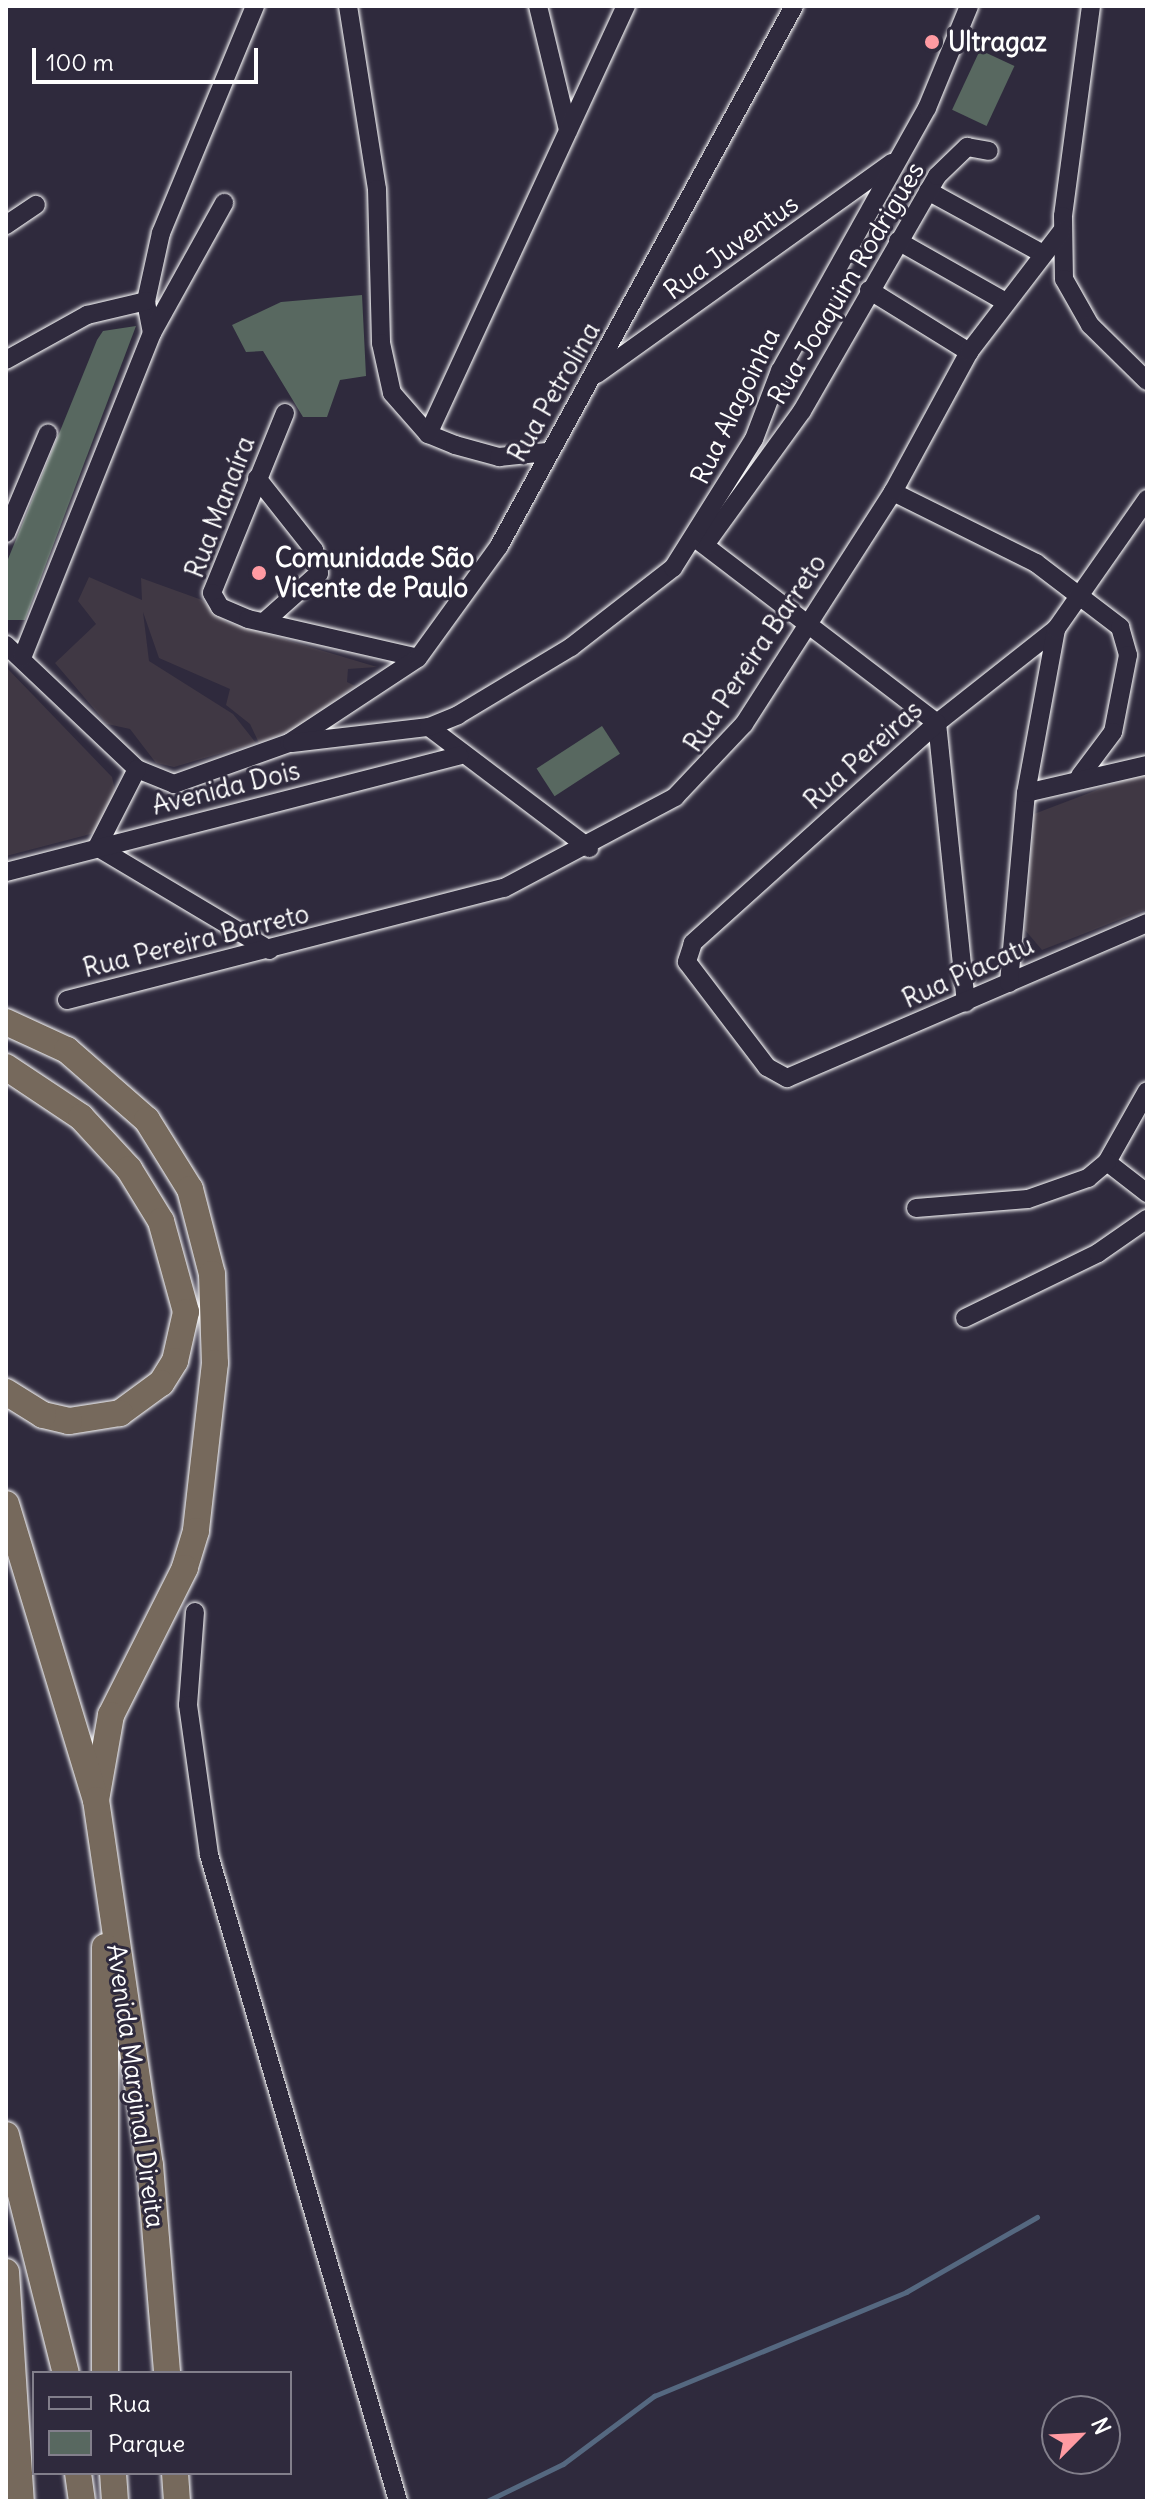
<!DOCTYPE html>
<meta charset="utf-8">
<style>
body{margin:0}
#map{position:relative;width:1153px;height:2507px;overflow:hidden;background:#2f2a3d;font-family:Delius,sans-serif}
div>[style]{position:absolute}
.built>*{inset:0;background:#403844}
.green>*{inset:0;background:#586860;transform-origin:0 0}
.stream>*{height:5px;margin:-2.5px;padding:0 2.5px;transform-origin:2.5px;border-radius:2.5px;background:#556880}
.roads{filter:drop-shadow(0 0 2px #fff) drop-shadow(0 0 2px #fff)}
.minor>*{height:18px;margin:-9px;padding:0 9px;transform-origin:9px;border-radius:9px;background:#2f2a3d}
.highway>*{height:26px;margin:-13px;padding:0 13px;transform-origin:13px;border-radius:13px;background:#76695c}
.dots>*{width:22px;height:22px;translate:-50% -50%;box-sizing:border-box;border:4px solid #2f2a3d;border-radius:50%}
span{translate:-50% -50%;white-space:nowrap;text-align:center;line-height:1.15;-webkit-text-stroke:6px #2f2a3d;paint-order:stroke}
.poi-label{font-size:26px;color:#fff;font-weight:700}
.left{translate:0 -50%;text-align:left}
.street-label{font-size:26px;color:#fff}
.frame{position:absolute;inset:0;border:8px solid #fff;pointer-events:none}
.legend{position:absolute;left:32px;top:2371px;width:260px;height:104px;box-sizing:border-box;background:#2f2a3d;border:2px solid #827f8b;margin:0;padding:10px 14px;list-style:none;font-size:24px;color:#fff}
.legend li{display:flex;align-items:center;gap:16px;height:40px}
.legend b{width:40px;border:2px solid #827f8b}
.north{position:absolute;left:1041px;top:2395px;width:80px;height:80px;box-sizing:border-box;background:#2f2a3d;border:2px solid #827f8b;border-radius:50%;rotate:66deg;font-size:22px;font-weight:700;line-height:32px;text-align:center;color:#fff}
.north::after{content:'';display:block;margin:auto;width:28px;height:36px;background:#ff9aa2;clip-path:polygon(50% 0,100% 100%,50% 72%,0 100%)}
.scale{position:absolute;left:32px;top:48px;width:226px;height:36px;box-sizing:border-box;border:4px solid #fff;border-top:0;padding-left:10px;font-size:24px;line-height:28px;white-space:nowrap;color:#fff;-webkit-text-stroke:6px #2f2a3d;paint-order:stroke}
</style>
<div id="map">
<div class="built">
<div style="clip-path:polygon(89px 577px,142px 600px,141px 578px,202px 600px,226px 622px,377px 667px,348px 669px,347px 682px,355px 686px,298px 728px,259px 743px,250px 724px,226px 705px,230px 689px,159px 658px,143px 612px,149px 661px,233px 714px,256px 743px,174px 767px,156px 763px,130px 729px,107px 724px,55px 663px,96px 624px,78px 601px)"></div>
<div style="clip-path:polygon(7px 668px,112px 777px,117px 799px,102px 831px,6px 856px)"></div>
<div style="clip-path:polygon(1147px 771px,1147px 909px,1042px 950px,1025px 930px,1034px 814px)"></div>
</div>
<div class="green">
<div style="left:980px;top:50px;width:38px;height:66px;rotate:25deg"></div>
<div style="clip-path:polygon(362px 295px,366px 376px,340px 380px,327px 417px,303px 417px,263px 351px,246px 352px,232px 325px,281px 302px)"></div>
<div style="clip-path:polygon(136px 326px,25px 620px,6px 620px,6px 564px,97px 340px,103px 331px)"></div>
<div style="left:602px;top:726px;width:33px;height:78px;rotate:57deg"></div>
</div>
<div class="stream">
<div style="left:487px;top:2501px;width:85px;rotate:-26deg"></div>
<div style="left:563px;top:2464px;width:114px;rotate:-36.8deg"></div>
<div style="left:654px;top:2396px;width:273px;rotate:-22.4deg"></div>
<div style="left:906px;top:2292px;width:151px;rotate:-29.8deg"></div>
</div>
<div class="roads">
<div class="minor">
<div style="left:348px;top:6px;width:185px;rotate:81deg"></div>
<div style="left:377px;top:189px;width:154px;rotate:88.5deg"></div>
<div style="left:381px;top:343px;width:51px;rotate:77.6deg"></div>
<div style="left:392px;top:393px;width:55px;rotate:48.7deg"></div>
<div style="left:428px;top:434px;width:29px;rotate:22deg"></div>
<div style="left:455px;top:445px;width:46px;rotate:15.3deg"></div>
<div style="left:499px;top:457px;width:48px;rotate:-5.9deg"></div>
<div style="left:538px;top:6px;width:128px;rotate:76.4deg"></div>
<div style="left:1091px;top:6px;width:212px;rotate:97.6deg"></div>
<div style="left:1063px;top:216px;width:63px;rotate:89.1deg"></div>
<div style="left:1064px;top:279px;width:53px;rotate:60.5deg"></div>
<div style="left:1090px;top:325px;width:80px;rotate:44.5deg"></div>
<div style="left:928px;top:191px;width:131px;rotate:28.7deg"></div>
<div style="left:6px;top:225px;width:36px;rotate:-34deg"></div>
<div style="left:898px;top:241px;width:122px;rotate:29.5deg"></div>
<div style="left:869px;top:290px;width:118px;rotate:31.8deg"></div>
<div style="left:152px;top:333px;width:33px;rotate:-101deg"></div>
<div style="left:146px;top:301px;width:70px;rotate:-77.6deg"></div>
<div style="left:161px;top:233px;width:246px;rotate:-67.5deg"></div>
<div style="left:6px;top:360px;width:93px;rotate:-29.1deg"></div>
<div style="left:87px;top:315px;width:61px;rotate:-13.3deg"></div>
<div style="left:597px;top:374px;width:363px;rotate:-35.6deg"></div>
<div style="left:285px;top:413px;width:194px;rotate:112.1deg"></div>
<div style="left:212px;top:593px;width:16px;rotate:60deg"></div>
<div style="left:220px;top:607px;width:30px;rotate:23deg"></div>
<div style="left:248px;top:619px;width:174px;rotate:12.9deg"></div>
<div style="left:428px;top:434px;width:472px;rotate:-65.2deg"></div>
<div style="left:257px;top:478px;width:92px;rotate:51.6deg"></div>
<div style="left:314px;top:550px;width:24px;rotate:78deg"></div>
<div style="left:319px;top:573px;width:74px;rotate:138.3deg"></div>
<div style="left:893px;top:492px;width:160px;rotate:26.4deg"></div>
<div style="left:1036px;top:563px;width:106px;rotate:37.3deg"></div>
<div style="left:1120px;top:627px;width:29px;rotate:74deg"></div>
<div style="left:1128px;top:655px;width:78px;rotate:101deg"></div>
<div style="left:1113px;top:732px;width:55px;rotate:126.9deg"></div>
<div style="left:6px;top:533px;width:108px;rotate:-67.2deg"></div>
<div style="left:695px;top:538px;width:305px;rotate:37.4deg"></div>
<div style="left:937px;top:723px;width:281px;rotate:84.1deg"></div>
<div style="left:705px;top:545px;width:165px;rotate:-54.1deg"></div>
<div style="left:802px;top:411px;width:271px;rotate:-60.1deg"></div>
<div style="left:937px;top:176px;width:42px;rotate:-44deg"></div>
<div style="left:967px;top:147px;width:22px;rotate:10deg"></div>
<div style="left:1056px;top:629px;width:152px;rotate:141.7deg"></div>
<div style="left:937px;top:723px;width:329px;rotate:138deg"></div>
<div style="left:693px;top:943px;width:20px;rotate:108deg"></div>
<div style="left:687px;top:962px;width:132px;rotate:52.7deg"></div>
<div style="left:767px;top:1067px;width:23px;rotate:29deg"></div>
<div style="left:787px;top:1078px;width:392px;rotate:-23.3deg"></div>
<div style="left:6px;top:645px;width:180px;rotate:43.4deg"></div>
<div style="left:137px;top:769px;width:40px;rotate:22deg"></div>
<div style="left:174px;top:784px;width:122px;rotate:-19.6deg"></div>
<div style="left:289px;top:743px;width:154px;rotate:-33.4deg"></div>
<div style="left:418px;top:658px;width:138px;rotate:-54.1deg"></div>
<div style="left:499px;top:546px;width:615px;rotate:-61.35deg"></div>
<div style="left:22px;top:658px;width:350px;rotate:-68.2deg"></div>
<div style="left:152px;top:333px;width:149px;rotate:-61deg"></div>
<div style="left:429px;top:727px;width:201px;rotate:37.1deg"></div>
<div style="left:292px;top:743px;width:138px;rotate:-6.7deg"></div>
<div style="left:429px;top:727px;width:31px;rotate:-22deg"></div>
<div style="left:458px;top:715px;width:132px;rotate:-31deg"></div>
<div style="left:571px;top:647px;width:129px;rotate:-37.8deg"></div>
<div style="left:673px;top:568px;width:152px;rotate:-57.9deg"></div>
<div style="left:754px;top:439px;width:73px;rotate:-69.1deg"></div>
<div style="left:780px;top:371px;width:301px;rotate:-60.8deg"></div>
<div style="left:927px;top:108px;width:110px;rotate:-67.6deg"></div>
<div style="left:137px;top:769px;width:88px;rotate:117.1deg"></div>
<div style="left:97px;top:847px;width:201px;rotate:30.8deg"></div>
<div style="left:1026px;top:793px;width:124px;rotate:-13deg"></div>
<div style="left:6px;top:872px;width:468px;rotate:-14.4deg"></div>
<div style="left:1009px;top:983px;width:191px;rotate:-84.9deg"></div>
<div style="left:1026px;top:793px;width:167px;rotate:-79.6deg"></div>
<div style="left:1056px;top:629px;width:159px;rotate:-55deg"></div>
<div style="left:67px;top:1000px;width:451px;rotate:-14.4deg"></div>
<div style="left:504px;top:888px;width:194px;rotate:-28deg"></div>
<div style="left:675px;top:797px;width:100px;rotate:-46.6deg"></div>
<div style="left:744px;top:724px;width:276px;rotate:-57.3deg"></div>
<div style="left:893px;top:492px;width:159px;rotate:-61.5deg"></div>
<div style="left:969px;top:352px;width:153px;rotate:-52.5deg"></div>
<div style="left:1107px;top:1162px;width:81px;rotate:-60.6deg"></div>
<div style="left:1107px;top:1162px;width:51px;rotate:37.8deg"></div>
<div style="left:916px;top:1208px;width:112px;rotate:-4.6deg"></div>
<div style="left:1028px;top:1199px;width:64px;rotate:-19.3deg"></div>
<div style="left:1088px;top:1178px;width:25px;rotate:-40deg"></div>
<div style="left:965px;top:1318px;width:148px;rotate:-26deg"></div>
<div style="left:1098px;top:1253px;width:60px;rotate:-34.8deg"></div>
<div style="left:195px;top:1612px;width:93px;rotate:94.3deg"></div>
<div style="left:188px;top:1705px;width:151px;rotate:82deg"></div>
<div style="left:209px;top:1855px;width:673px;rotate:73.69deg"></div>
</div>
<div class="highway">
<div style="left:6px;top:1022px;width:67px;rotate:24.7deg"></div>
<div style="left:67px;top:1050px;width:106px;rotate:41.2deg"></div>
<div style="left:147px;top:1120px;width:81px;rotate:58.1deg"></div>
<div style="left:190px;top:1189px;width:88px;rotate:75.5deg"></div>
<div style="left:212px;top:1274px;width:89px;rotate:88.1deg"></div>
<div style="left:215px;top:1363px;width:169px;rotate:96.5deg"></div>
<div style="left:196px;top:1531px;width:39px;rotate:107deg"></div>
<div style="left:185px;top:1568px;width:165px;rotate:116.7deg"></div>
<div style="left:111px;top:1715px;width:86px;rotate:100deg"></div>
<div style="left:6px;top:1067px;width:90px;rotate:33.7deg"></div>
<div style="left:81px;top:1117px;width:71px;rotate:47.3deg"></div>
<div style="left:129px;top:1169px;width:61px;rotate:58.4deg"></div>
<div style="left:161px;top:1221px;width:94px;rotate:74.6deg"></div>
<div style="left:186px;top:1312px;width:50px;rotate:102.7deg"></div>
<div style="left:175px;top:1361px;width:26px;rotate:122deg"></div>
<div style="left:161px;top:1383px;width:51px;rotate:143.8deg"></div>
<div style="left:120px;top:1413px;width:52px;rotate:171.1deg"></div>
<div style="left:69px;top:1421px;width:27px;rotate:-167deg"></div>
<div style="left:43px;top:1415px;width:44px;rotate:-148.1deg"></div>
<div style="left:6px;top:1504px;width:309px;rotate:73.1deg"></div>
<div style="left:96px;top:1800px;width:369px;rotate:81.6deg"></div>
<div style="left:150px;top:2165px;width:209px;rotate:85.3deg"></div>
<div style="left:6px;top:2135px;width:245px;rotate:75.9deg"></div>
<div style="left:6px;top:2272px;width:229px;rotate:86.3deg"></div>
<div style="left:105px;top:2373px;width:426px;rotate:-90deg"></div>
<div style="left:78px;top:2473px;width:28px;rotate:82deg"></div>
<div style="left:113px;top:2473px;width:28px;rotate:86deg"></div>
<div style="left:175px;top:2473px;width:28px;rotate:86deg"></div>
</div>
</div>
<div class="dots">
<div style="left:932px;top:42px;background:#ff9aa2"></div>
<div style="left:259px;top:573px;background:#ff9aa2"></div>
</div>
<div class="poi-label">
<span class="left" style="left:948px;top:42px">Ultragaz</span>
<span class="left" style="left:275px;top:573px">Comunidade São<br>Vicente de Paulo</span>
</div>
<div class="street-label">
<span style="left:731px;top:247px;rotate:-36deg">Rua Juventus</span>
<span style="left:846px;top:283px;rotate:-59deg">Rua Joaquim Rodrigues</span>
<span style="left:554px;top:392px;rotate:-60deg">Rua Petrolina</span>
<span style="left:735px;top:406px;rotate:-64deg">Rua Alagoinha</span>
<span style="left:220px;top:507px;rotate:-69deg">Rua Manaíra</span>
<span style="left:755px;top:653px;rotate:-56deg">Rua Pereira Barreto</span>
<span style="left:863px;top:755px;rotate:-42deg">Rua Pereiras</span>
<span style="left:226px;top:788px;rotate:-14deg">Avenida Dois</span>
<span style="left:196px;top:941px;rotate:-14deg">Rua Pereira Barreto</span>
<span style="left:968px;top:972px;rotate:-24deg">Rua Piacatu</span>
<span style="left:136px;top:2086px;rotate:82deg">Avenida Marginal Direita</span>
</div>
<div class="frame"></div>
<ul class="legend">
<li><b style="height:10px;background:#2f2a3d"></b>Rua</li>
<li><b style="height:22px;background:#586860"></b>Parque</li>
</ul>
<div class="north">N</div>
<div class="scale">100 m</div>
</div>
